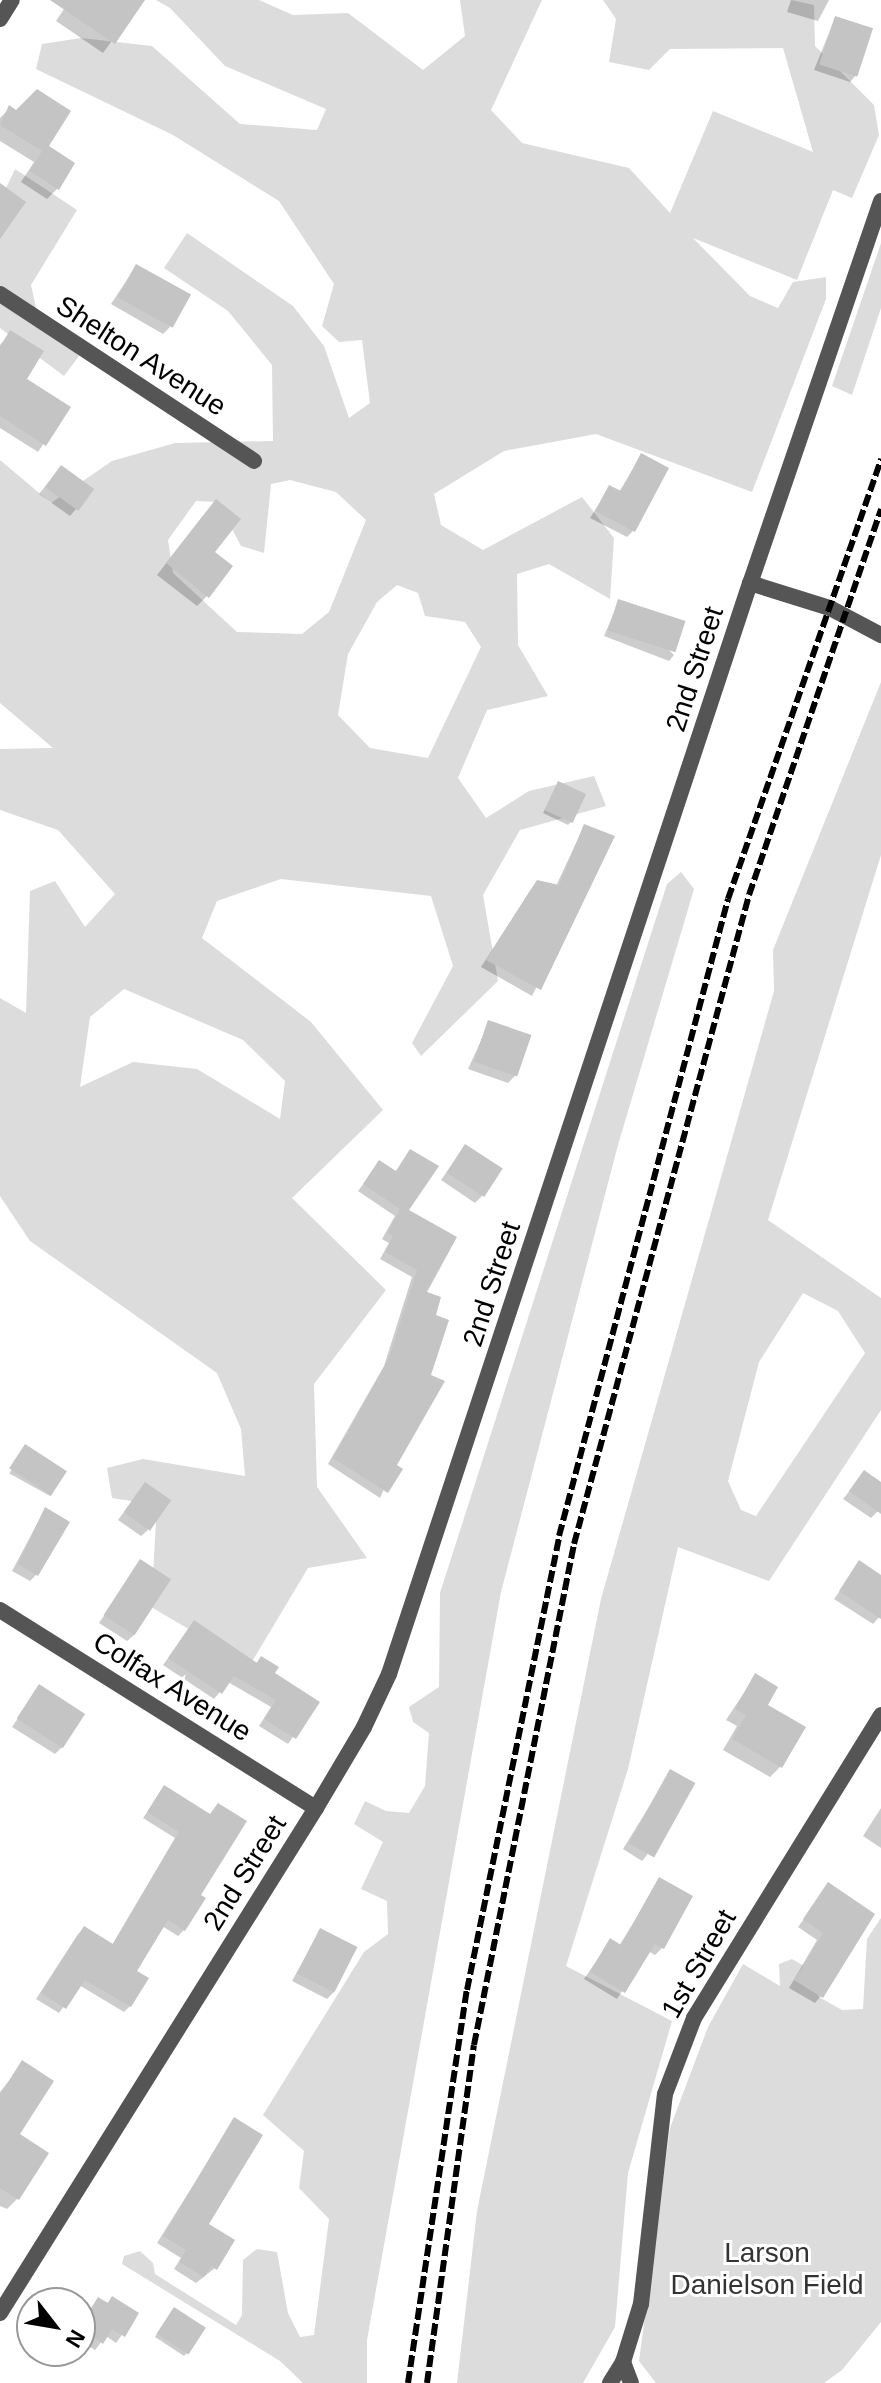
<!DOCTYPE html>
<style>
body{margin:0}
#map{position:relative;width:881px;height:2383px;overflow:hidden;background:#fff;font-family:Helvetica,sans-serif}
div>[style]{position:absolute}
.green>*{inset:0;background:#dcdcdc}
.shadow>*{inset:0;background:#0003;transform-origin:0 0}
.building>*{inset:0;background:#c4c4c4;transform-origin:0 0}
.minor>*{height:16px;margin:-8px;padding:0 8px;transform-origin:8px;border-radius:8px;background:#555}
.tertiary>*{height:16px;margin:-8px;padding:0 8px;transform-origin:8px;border-radius:8px;background:#555}
.rail>*{height:6px;margin-top:-3px;transform-origin:0;background:repeating-linear-gradient(90deg,#000 0 12px,transparent 0 16px)}
span{translate:-50% -50%;white-space:nowrap;text-align:center;line-height:1.15;-webkit-text-stroke:6px #fff;paint-order:stroke}
.street-label{font-size:28px;color:#000}
.park-label{font-size:28px;color:#333}
.north{position:absolute;left:16px;top:2287px;width:80px;height:80px;box-sizing:border-box;background:#fff;border:2px solid #999;border-radius:50%;rotate:121deg;font-size:22px;font-weight:700;line-height:32px;text-align:center;color:#000}
.north::after{content:'';display:block;margin:auto;width:28px;height:36px;background:#000;clip-path:polygon(50% 0,100% 100%,50% 72%,0 100%)}
</style>
<div id="map">
<div class="green">
<div style="clip-path:polygon(evenodd,156px 0,259px 0,293px 15px,348px 13px,423px 70px,465px 36px,460px 0,542px 0,491px 110px,522px 143px,629px 168px,670px 213px,713px 111px,813px 152px,783px 48px,670px 49px,649px 70px,609px 62px,616px 19px,603px 0,791px 0,814px 5px,815px 46px,874px 105px,879px 135px,852px 198px,833px 190px,797px 280px,693px 238px,750px 296px,778px 308px,793px 282px,826px 277px,826px 299px,752px 492px,596px 434px,504px 451px,434px 494px,441px 525px,483px 550px,582px 497px,614px 538px,610px 599px,549px 564px,517px 574px,518px 645px,548px 696px,487px 710px,458px 778px,486px 818px,529px 791px,594px 776px,606px 806px,520px 830px,483px 895px,498px 981px,421px 1056px,412px 1043px,453px 966px,431px 896px,281px 879px,217px 901px,202px 938px,311px 1022px,383px 1110px,292px 1198px,386px 1290px,314px 1384px,317px 1487px,367px 1558px,308px 1568px,250px 1665px,151px 1607px,157px 1505px,112px 1498px,107px 1468px,143px 1459px,245px 1476px,241px 1429px,217px 1373px,30px 1241px,0 1196px,0 998px,26px 1013px,30px 891px,55px 881px,85px 927px,115px 894px,58px 830px,0 810px,0 749px,53px 748px,0 703px,0 460px,51px 503px,112px 461px,175px 443px,273px 441px,272px 365px,228px 311px,164px 268px,187px 233px,293px 306px,324px 346px,349px 418px,370px 403px,362px 340px,339px 342px,322px 326px,334px 284px,279px 201px,173px 135px,36px 69px,42px 44px,81px 38px,152px 46px,240px 124px,317px 130px,326px 109px,225px 66px,170px 8px,156px 0,290px 480px,336px 492px,366px 520px,329px 612px,302px 634px,237px 632px,173px 573px,168px 540px,196px 501px,218px 502px,241px 546px,264px 553px,271px 484px,290px 480px,156px 0,397px 585px,418px 593px,425px 616px,465px 622px,481px 647px,428px 758px,370px 748px,338px 715px,348px 654px,377px 602px,397px 585px,156px 0,124px 989px,243px 1040px,285px 1081px,280px 1119px,197px 1069px,133px 1062px,80px 1087px,90px 1017px,124px 989px)"></div>
<div style="clip-path:polygon(15px 169px,77px 210px,31px 285px,37px 312px,79px 356px,64px 376px,0 328px,0 201px)"></div>
<div style="clip-path:polygon(881px 243px,881px 308px,852px 395px,832px 386px)"></div>
<div style="clip-path:polygon(evenodd,881px 682px,881px 855px,768px 1220px,881px 1298px,881px 1410px,769px 1581px,678px 1547px,628px 1769px,566px 1966px,672px 2021px,628px 2173px,615px 2327px,583px 2383px,457px 2383px,477px 2211px,601px 1599px,774px 991px,773px 950px,881px 682px,803px 1293px,838px 1311px,865px 1353px,756px 1516px,741px 1510px,728px 1481px,759px 1362px,803px 1293px)"></div>
<div style="clip-path:polygon(681px 872px,694px 889px,618px 1145px,501px 1592px,367px 2340px,367px 2383px,303px 2383px,280px 2361px,122px 2264px,124px 2256px,140px 2251px,153px 2263px,155px 2274px,236px 2325px,242px 2315px,243px 2260px,257px 2249px,277px 2252px,288px 2313px,300px 2337px,314px 2335px,329px 2219px,299px 2188px,304px 2151px,263px 2115px,364px 1952px,388px 1934px,387px 1901px,361px 1889px,383px 1842px,354px 1824px,365px 1801px,386px 1811px,409px 1813px,425px 1786px,429px 1733px,413px 1722px,409px 1707px,439px 1687px,440px 1593px,667px 884px)"></div>
<div style="clip-path:polygon(881px 1918px,881px 2322px,842px 2370px,824px 2383px,656px 2383px,639px 2361px,670px 2128px,708px 2027px,743px 1964px,780px 1986px,779px 1964px,792px 1959px,806px 1967px,819px 1997px,842px 2010px,863px 2009px,867px 1939px)"></div>
</div>
<div class="shadow">
<div style="clip-path:polygon(70px 0,142px 0,103px 53px,56px 21px)"></div>
<div style="clip-path:polygon(791px 0,829px 0,818px 21px,787px 12px)"></div>
<div style="clip-path:polygon(835px 18px,856px 75px,850px 82px,814px 70px)"></div>
<div style="clip-path:polygon(10px 108px,46px 147px,57px 189px,47px 199px,21px 182px,34px 162px,0 141px,0 118px)"></div>
<div style="clip-path:polygon(136px 266px,170px 327px,163px 334px,111px 304px)"></div>
<div style="clip-path:polygon(10px 333px,24px 380px,68px 407px,38px 452px,0 428px,0 345px)"></div>
<div style="clip-path:polygon(641px 456px,633px 531px,627px 537px,590px 518px,610px 487px,619px 492px)"></div>
<div style="clip-path:polygon(61px 467px,76px 509px,70px 516px,39px 494px)"></div>
<div style="clip-path:polygon(206px 512px,213px 552px,207px 596px,197px 606px,157px 575px)"></div>
<div style="clip-path:polygon(619px 601px,674px 655px,669px 661px,604px 636px)"></div>
<div style="clip-path:polygon(558px 784px,571px 822px,568px 825px,543px 813px)"></div>
<div style="clip-path:polygon(584px 826px,612px 837px,532px 996px,481px 967px,531px 889px,538px 882px,556px 886px)"></div>
<div style="clip-path:polygon(489px 1023px,515px 1076px,508px 1083px,468px 1069px)"></div>
<div style="clip-path:polygon(465px 1146px,482px 1196px,475px 1203px,441px 1180px)"></div>
<div style="clip-path:polygon(410px 1151px,406px 1211px,424px 1293px,394px 1466px,380px 1498px,328px 1464px,384px 1366px,412px 1277px,380px 1259px,389px 1243px,382px 1239px,395px 1216px,358px 1191px,380px 1162px,395px 1173px)"></div>
<div style="left:23px;top:1449px;width:47px;height:28px;rotate:29deg"></div>
<div style="clip-path:polygon(864px 1473px,881px 1485px,881px 1508px,871px 1518px,843px 1499px)"></div>
<div style="clip-path:polygon(139px 1491px,148px 1530px,141px 1536px,118px 1520px)"></div>
<div style="clip-path:polygon(45px 1509px,37px 1574px,30px 1581px,12px 1571px)"></div>
<div style="clip-path:polygon(140px 1562px,134px 1635px,127px 1641px,99px 1623px)"></div>
<div style="clip-path:polygon(860px 1563px,881px 1592px,881px 1615px,873px 1624px,834px 1599px)"></div>
<div style="clip-path:polygon(194px 1622px,255px 1664px,261px 1658px,273px 1674px,317px 1702px,288px 1744px,259px 1726px,271px 1707px,228px 1682px,214px 1699px,163px 1665px)"></div>
<div style="clip-path:polygon(755px 1676px,780px 1767px,770px 1777px,723px 1750px,737px 1726px,726px 1720px)"></div>
<div style="clip-path:polygon(40px 1687px,62px 1747px,55px 1754px,12px 1727px)"></div>
<div style="clip-path:polygon(671px 1771px,647px 1855px,642px 1861px,623px 1849px)"></div>
<div style="clip-path:polygon(164px 1788px,209px 1816px,218px 1805px,198px 1895px,184px 1930px,178px 1936px,162px 1926px,134px 1972px,130px 2006px,124px 2012px,79px 1985px,59px 2013px,36px 1999px,78px 1934px,84px 1929px,112px 1945px,175px 1838px,143px 1818px)"></div>
<div style="clip-path:polygon(881px 1808px,881px 1848px,863px 1836px)"></div>
<div style="clip-path:polygon(660px 1880px,662px 1948px,655px 1955px,648px 1951px,617px 1999px,584px 1979px,610px 1941px,619px 1946px)"></div>
<div style="clip-path:polygon(829px 1885px,821px 1996px,815px 2003px,789px 1988px,817px 1940px,798px 1927px)"></div>
<div style="clip-path:polygon(320px 1930px,334px 1992px,327px 1999px,292px 1981px)"></div>
<div style="clip-path:polygon(23px 2063px,17px 2199px,7px 2209px,0 2206px,0 2092px)"></div>
<div style="clip-path:polygon(234px 2120px,206px 2225px,215px 2268px,196px 2283px,174px 2269px,181px 2258px,157px 2243px)"></div>
<div style="clip-path:polygon(98px 2299px,106px 2304px,112px 2299px,137px 2314px,116px 2343px,106px 2336px,95px 2350px,80px 2341px,80px 2325px)"></div>
<div style="clip-path:polygon(171px 2312px,187px 2353px,184px 2356px,155px 2337px)"></div>
</div>
<div class="building">
<div style="clip-path:polygon(50px 0,145px 0,115px 44px)"></div>
<div style="left:835px;top:16px;width:40px;height:51px;rotate:18deg"></div>
<div style="clip-path:polygon(37px 89px,71px 111px,49px 146px,75px 163px,59px 190px,30px 171px,42px 151px,0 125px,9px 105px,16px 110px)"></div>
<div style="clip-path:polygon(0 183px,26px 202px,0 239px)"></div>
<div style="left:136px;top:264px;width:63px;height:38px;rotate:29deg"></div>
<div style="clip-path:polygon(10px 330px,44px 351px,27px 379px,71px 407px,46px 446px,0 416px,0 347px)"></div>
<div style="clip-path:polygon(641px 453px,669px 468px,635px 532px,595px 511px,609px 485px,621px 491px)"></div>
<div style="left:61px;top:465px;width:41px;height:27px;rotate:36deg"></div>
<div style="clip-path:polygon(216px 499px,241px 519px,215px 552px,233px 566px,209px 598px,166px 563px)"></div>
<div style="left:618px;top:599px;width:71px;height:33px;rotate:18deg"></div>
<div style="left:558px;top:781px;width:31px;height:32px;rotate:25deg"></div>
<div style="clip-path:polygon(584px 824px,615px 836px,541px 990px,486px 960px,537px 880px,559px 885px)"></div>
<div style="left:488px;top:1020px;width:46px;height:44px;rotate:19deg"></div>
<div style="left:465px;top:1144px;width:45px;height:34px;rotate:33deg"></div>
<div style="clip-path:polygon(410px 1149px,439px 1166px,409px 1210px,457px 1237px,427px 1292px,441px 1297px,436px 1315px,449px 1320px,431px 1375px,445px 1381px,397px 1465px,403px 1469px,388px 1493px,333px 1458px,389px 1358px,417px 1270px,385px 1252px,393px 1236px,387px 1233px,400px 1209px,363px 1184px,379px 1160px,396px 1171px)"></div>
<div style="left:25px;top:1444px;width:50px;height:29px;rotate:33deg"></div>
<div style="clip-path:polygon(864px 1470px,881px 1482px,881px 1514px,849px 1491px)"></div>
<div style="left:145px;top:1482px;width:32px;height:37px;rotate:35deg"></div>
<div style="clip-path:polygon(45px 1507px,70px 1522px,38px 1576px,18px 1564px)"></div>
<div style="left:140px;top:1559px;width:37px;height:67px;rotate:33deg"></div>
<div style="clip-path:polygon(859px 1560px,881px 1575px,881px 1619px,839px 1591px)"></div>
<div style="clip-path:polygon(194px 1620px,257px 1663px,261px 1656px,279px 1667px,275px 1673px,320px 1702px,296px 1739px,264px 1719px,276px 1700px,234px 1676px,222px 1694px,168px 1658px)"></div>
<div style="clip-path:polygon(755px 1673px,778px 1687px,768px 1705px,806px 1727px,782px 1768px,732px 1739px,746px 1715px,735px 1709px)"></div>
<div style="left:39px;top:1684px;width:55px;height:41px;rotate:33deg"></div>
<div style="left:670px;top:1769px;width:29px;height:85px;rotate:29deg"></div>
<div style="clip-path:polygon(164px 1785px,210px 1814px,218px 1803px,247px 1821px,201px 1895px,206px 1898px,185px 1931px,168px 1920px,137px 1971px,149px 1978px,131px 2007px,85px 1980px,66px 2009px,41px 1993px,84px 1926px,113px 1944px,179px 1832px,147px 1812px)"></div>
<div style="clip-path:polygon(659px 1877px,693px 1896px,664px 1949px,655px 1944px,625px 1993px,590px 1972px,610px 1938px,621px 1945px)"></div>
<div style="clip-path:polygon(828px 1882px,875px 1914px,823px 1998px,794px 1980px,823px 1933px,803px 1919px)"></div>
<div style="left:320px;top:1928px;width:42px;height:51px;rotate:27deg"></div>
<div style="clip-path:polygon(22px 2060px,54px 2081px,20px 2134px,49px 2153px,19px 2200px,0 2188px,0 2095px)"></div>
<div style="clip-path:polygon(234px 2117px,263px 2135px,209px 2224px,235px 2240px,217px 2270px,211px 2266px,204px 2277px,179px 2262px,186px 2250px,163px 2236px)"></div>
<div style="clip-path:polygon(112px 2296px,139px 2313px,125px 2337px,112px 2329px,103px 2344px,80px 2326px,98px 2297px,108px 2303px)"></div>
<div style="left:174px;top:2307px;width:38px;height:32px;rotate:33deg"></div>
</div>
<div class="minor">
<div style="left:0;top:19px;width:22px;rotate:-58deg"></div>
<div style="left:0;top:294px;width:304px;rotate:33.3deg"></div>
<div style="left:0;top:1610px;width:373px;rotate:32.1deg"></div>
<div style="left:0;top:2313px;width:596px;rotate:-57.96deg"></div>
<div style="left:316px;top:1808px;width:94px;rotate:-59.3deg"></div>
<div style="left:364px;top:1727px;width:59px;rotate:-64.7deg"></div>
<div style="left:389px;top:1674px;width:1149px;rotate:-71.69deg"></div>
<div style="left:623px;top:2362px;width:22px;rotate:69deg"></div>
<div style="left:610px;top:2383px;width:25px;rotate:-58deg"></div>
<div style="left:623px;top:2362px;width:61px;rotate:-72.8deg"></div>
<div style="left:641px;top:2304px;width:211px;rotate:-83.5deg"></div>
<div style="left:665px;top:2094px;width:81px;rotate:-69.1deg"></div>
<div style="left:694px;top:2018px;width:356px;rotate:-58.3deg"></div>
</div>
<div class="tertiary">
<div style="left:881px;top:201px;width:404px;rotate:108.9deg"></div>
<div style="left:750px;top:583px;width:84px;rotate:17.4deg"></div>
<div style="left:830px;top:608px;width:58px;rotate:27.9deg"></div>
</div>
<div class="rail">
<div style="left:408px;top:2383px;width:397px;rotate:-81.5deg"></div>
<div style="left:467px;top:1990px;width:463px;rotate:-78.5deg"></div>
<div style="left:559px;top:1536px;width:659px;rotate:-75.14deg"></div>
<div style="left:728px;top:899px;width:466px;rotate:-70.8deg"></div>
<div style="left:427px;top:2383px;width:341px;rotate:-82.1deg"></div>
<div style="left:474px;top:2045px;width:511px;rotate:-78.71deg"></div>
<div style="left:574px;top:1544px;width:672px;rotate:-74.91deg"></div>
<div style="left:749px;top:895px;width:408px;rotate:-71.1deg"></div>
</div>
<div class="street-label">
<span style="left:141px;top:356px;rotate:33deg">Shelton Avenue</span>
<span style="left:695px;top:669px;rotate:-72deg">2nd Street</span>
<span style="left:492px;top:1284px;rotate:-72deg">2nd Street</span>
<span style="left:172px;top:1687px;rotate:32deg">Colfax Avenue</span>
<span style="left:245px;top:1873px;rotate:-58deg">2nd Street</span>
<span style="left:699px;top:1964px;rotate:-60deg">1st Street</span>
</div>
<div class="park-label">
<span style="left:767px;top:2269px">Larson<br>Danielson Field</span>
</div>
<div class="north">N</div>
</div>
